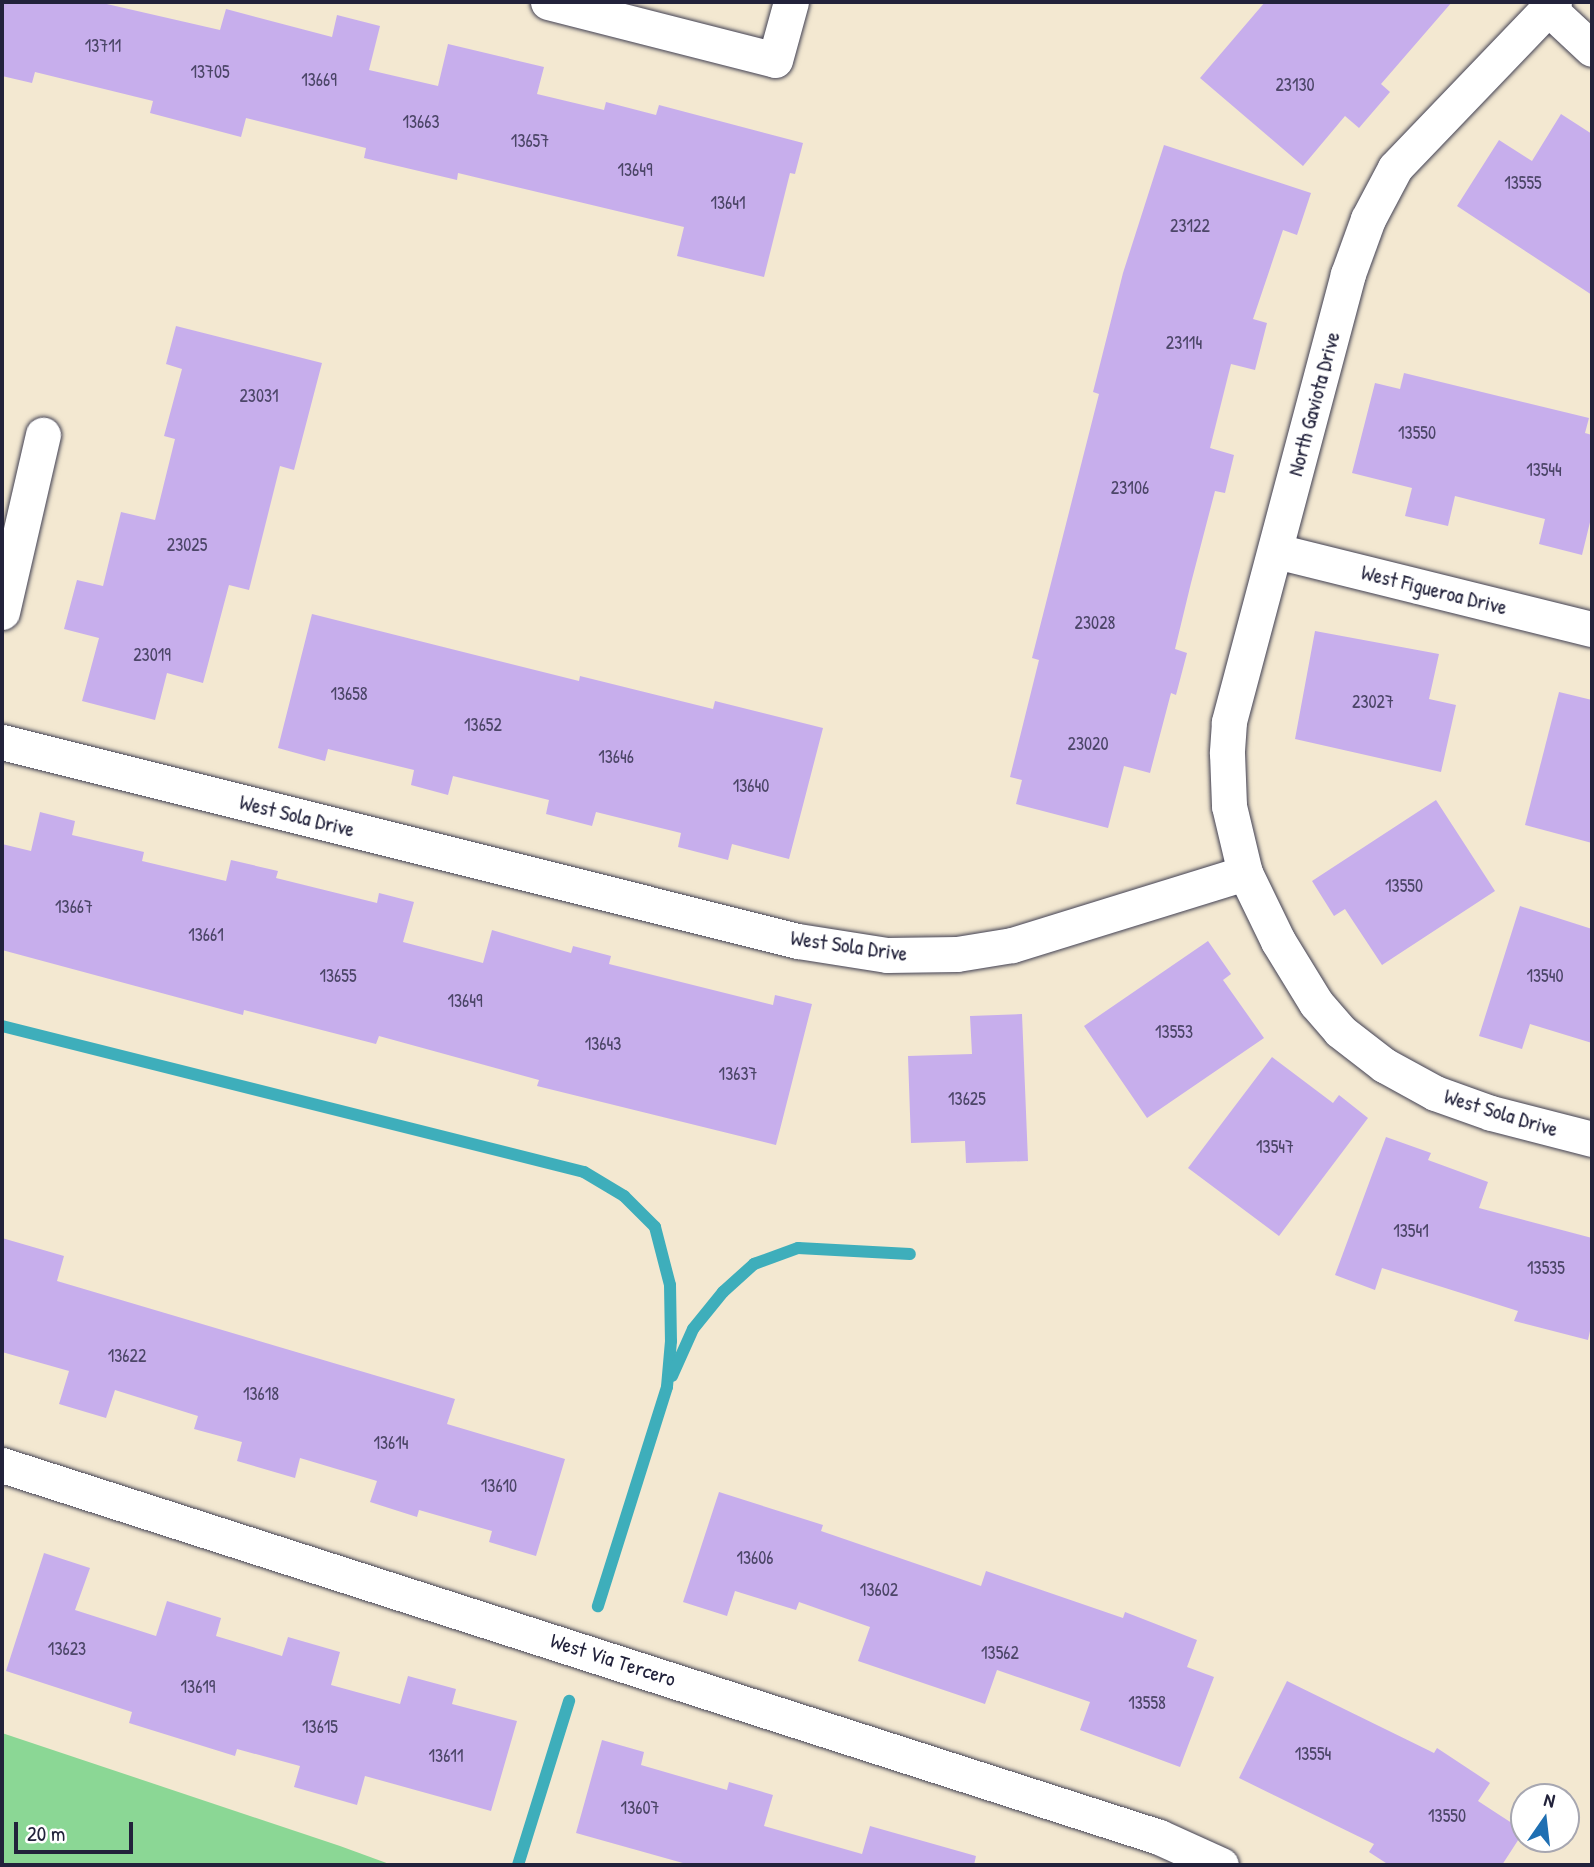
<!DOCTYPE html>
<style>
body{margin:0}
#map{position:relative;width:1594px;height:1867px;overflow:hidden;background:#f3e8d1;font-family:"Patrick Hand",sans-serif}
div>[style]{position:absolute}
.green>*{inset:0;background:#8bd795}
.stream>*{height:12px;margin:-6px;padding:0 6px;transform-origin:6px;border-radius:6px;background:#3eaebb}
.building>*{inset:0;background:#c7aeec}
.roads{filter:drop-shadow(0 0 2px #414052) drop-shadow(0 0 2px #414052)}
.minor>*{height:35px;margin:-17.5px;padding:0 17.5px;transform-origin:17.5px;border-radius:17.5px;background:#fff}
span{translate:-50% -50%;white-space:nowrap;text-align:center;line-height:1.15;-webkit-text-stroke:7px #fff;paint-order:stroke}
.number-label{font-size:18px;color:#4b4567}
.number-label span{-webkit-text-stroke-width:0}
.street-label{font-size:21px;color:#22223b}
.frame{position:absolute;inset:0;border:4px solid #22223b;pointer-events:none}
.north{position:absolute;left:1510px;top:1783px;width:70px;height:70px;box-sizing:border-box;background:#fff;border:2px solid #a7a7b1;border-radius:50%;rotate:14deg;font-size:19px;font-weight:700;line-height:28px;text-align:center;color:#22223b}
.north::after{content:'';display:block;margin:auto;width:24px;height:32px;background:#1f6fb2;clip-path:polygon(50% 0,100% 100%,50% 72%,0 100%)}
.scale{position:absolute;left:14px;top:1822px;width:119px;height:32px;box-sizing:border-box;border:4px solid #22223b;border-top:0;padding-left:9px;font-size:21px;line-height:24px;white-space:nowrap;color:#22223b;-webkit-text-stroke:5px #fff;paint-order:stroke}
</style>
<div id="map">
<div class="green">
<div style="clip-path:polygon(2px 1733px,340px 1846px,392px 1865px,2px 1865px)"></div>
</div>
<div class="stream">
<div style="left:2px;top:1026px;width:600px;rotate:14.08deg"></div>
<div style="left:584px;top:1172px;width:47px;rotate:31deg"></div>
<div style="left:624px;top:1196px;width:44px;rotate:45deg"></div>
<div style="left:655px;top:1227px;width:60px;rotate:75.5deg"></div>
<div style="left:670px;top:1285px;width:56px;rotate:89deg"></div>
<div style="left:671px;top:1341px;width:46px;rotate:95deg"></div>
<div style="left:667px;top:1387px;width:230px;rotate:107.5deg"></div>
<div style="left:672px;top:1376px;width:51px;rotate:-65.9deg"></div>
<div style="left:693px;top:1329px;width:48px;rotate:-51deg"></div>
<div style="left:723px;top:1292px;width:42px;rotate:-42.1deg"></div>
<div style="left:754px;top:1264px;width:47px;rotate:-20deg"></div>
<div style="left:798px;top:1248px;width:112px;rotate:3.1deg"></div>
<div style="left:518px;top:1865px;width:172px;rotate:-72.7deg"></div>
</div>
<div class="building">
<div style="clip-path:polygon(2px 2px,98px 2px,220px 30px,226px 9px,332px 37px,337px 15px,380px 26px,369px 70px,438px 86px,448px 44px,544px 67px,537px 94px,604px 110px,606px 102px,656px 115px,659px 105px,803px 143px,795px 174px,790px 173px,764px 277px,677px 256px,684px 227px,458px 173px,457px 180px,364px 158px,366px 148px,246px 118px,241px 137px,150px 113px,153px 101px,35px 72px,32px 83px,2px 76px)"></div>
<div style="clip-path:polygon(1265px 2px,1452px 2px,1381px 84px,1390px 92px,1359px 128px,1345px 116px,1303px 166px,1200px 78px)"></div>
<div style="clip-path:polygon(1561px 114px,1592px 134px,1592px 295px,1457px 206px,1499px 140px,1532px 161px)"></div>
<div style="clip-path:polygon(1164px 145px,1311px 193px,1297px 235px,1283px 230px,1253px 319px,1267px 323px,1255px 370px,1231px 364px,1210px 448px,1234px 455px,1225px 493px,1215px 491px,1191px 583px,1175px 649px,1187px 653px,1176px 695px,1171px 693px,1150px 773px,1124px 766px,1108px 828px,1016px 804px,1022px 780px,1010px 777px,1039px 660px,1032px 658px,1099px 394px,1093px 392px,1123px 273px)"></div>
<div style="clip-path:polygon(176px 326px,322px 363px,294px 470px,280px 466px,249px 590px,229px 585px,203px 683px,167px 673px,155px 720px,82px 701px,99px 638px,64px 629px,77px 580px,103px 586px,121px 512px,155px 520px,175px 439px,164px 436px,182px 369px,166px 364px)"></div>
<div style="clip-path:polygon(1404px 373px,1589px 418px,1585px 433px,1592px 435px,1592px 514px,1582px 555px,1539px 544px,1545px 519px,1455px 496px,1448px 526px,1405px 516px,1412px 488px,1352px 473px,1375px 383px,1400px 389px)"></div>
<div style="clip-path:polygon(312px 614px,579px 681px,580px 676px,713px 709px,715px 701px,823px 728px,789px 859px,732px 844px,728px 860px,678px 847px,681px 833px,596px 812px,592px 826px,546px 814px,549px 800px,453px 776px,448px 795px,411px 785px,414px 770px,328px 749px,325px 761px,278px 748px)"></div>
<div style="clip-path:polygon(1315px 631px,1439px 654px,1429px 699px,1456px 705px,1441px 772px,1295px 739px)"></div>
<div style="clip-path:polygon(1559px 692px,1592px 700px,1592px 843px,1525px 825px)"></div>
<div style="clip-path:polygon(1436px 800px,1495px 891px,1382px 965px,1345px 909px,1334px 916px,1312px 881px)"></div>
<div style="clip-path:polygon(40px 812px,75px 821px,72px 835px,144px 852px,142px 861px,226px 881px,231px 860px,278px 871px,276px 878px,377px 903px,379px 893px,414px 902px,403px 942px,483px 963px,492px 930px,571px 953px,573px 946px,611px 956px,609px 964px,773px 1005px,775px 995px,812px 1004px,776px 1145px,537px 1086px,539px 1080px,379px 1036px,376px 1044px,244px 1010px,243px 1015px,2px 950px,2px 844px,31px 851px)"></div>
<div style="clip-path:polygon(1520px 906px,1592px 929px,1592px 1043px,1530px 1024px,1522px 1049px,1479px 1036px)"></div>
<div style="clip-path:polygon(1208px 941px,1231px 974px,1223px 980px,1264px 1038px,1147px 1118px,1084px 1026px)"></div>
<div style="clip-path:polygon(1022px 1014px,1028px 1161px,966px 1163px,965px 1141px,911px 1143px,908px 1056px,972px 1054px,970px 1016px)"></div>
<div style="clip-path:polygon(1272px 1057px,1333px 1103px,1339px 1095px,1368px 1118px,1279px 1236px,1188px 1168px)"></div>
<div style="clip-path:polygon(1386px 1137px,1431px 1153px,1428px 1160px,1488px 1182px,1479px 1208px,1592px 1238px,1592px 1322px,1588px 1340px,1514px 1321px,1518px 1311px,1382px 1268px,1375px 1290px,1335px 1275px)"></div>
<div style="clip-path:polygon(2px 1238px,64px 1256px,57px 1281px,455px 1399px,447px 1424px,565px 1459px,536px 1556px,489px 1542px,492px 1531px,419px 1510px,417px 1517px,370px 1502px,377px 1481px,300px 1458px,295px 1478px,237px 1461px,242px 1442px,194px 1429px,198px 1416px,115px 1390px,106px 1418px,59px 1404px,69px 1371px,2px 1352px)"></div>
<div style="clip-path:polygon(719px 1492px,823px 1525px,821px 1531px,981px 1586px,986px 1571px,1123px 1618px,1125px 1612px,1197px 1640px,1187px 1667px,1214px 1677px,1180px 1767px,1080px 1730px,1090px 1702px,997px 1670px,985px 1704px,858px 1661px,870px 1627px,799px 1602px,796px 1610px,735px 1591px,727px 1616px,683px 1602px)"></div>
<div style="clip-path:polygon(44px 1553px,90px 1568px,75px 1610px,156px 1636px,167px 1601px,221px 1618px,216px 1636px,282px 1656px,288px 1637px,340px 1652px,331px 1685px,400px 1704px,408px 1676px,456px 1689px,452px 1704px,517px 1721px,491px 1811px,365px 1776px,357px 1805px,294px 1787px,300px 1766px,237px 1749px,235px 1756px,129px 1723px,132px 1712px,6px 1671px)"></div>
<div style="clip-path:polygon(1287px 1681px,1434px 1753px,1437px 1748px,1490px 1783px,1478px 1801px,1524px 1831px,1502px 1865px,1389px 1865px,1369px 1852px,1374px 1844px,1239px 1778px)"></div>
<div style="clip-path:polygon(602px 1740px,644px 1752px,641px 1765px,727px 1790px,729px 1782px,773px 1795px,764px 1826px,862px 1854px,870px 1826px,976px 1856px,974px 1865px,690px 1865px,576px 1833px)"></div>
</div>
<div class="roads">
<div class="minor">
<div style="left:548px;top:2px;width:234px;rotate:14.3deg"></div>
<div style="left:775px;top:60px;width:60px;rotate:-74.6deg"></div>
<div style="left:1554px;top:2px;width:230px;rotate:133.8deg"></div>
<div style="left:1395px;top:168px;width:58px;rotate:117.9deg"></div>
<div style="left:1368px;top:219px;width:59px;rotate:110deg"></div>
<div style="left:1348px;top:274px;width:464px;rotate:104.9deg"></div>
<div style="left:1229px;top:722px;width:31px;rotate:94deg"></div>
<div style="left:1227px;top:753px;width:53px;rotate:87.8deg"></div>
<div style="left:1229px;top:806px;width:69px;rotate:76.6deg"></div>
<div style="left:1245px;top:873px;width:76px;rotate:64.1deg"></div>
<div style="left:1278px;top:941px;width:73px;rotate:58.5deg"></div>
<div style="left:1316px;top:1003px;width:37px;rotate:49deg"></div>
<div style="left:1340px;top:1031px;width:56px;rotate:37.7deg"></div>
<div style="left:1384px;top:1065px;width:58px;rotate:28.8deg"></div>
<div style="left:1435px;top:1093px;width:59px;rotate:19.7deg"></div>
<div style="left:1491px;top:1113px;width:104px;rotate:14.4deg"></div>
<div style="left:1548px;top:8px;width:60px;rotate:43deg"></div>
<div style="left:1276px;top:551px;width:325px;rotate:13.9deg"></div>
<div style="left:2px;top:612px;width:182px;rotate:-77deg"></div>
<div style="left:2px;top:742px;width:820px;rotate:14.04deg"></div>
<div style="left:798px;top:941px;width:90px;rotate:8.9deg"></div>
<div style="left:887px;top:955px;width:70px;rotate:-0.8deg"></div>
<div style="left:957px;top:954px;width:56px;rotate:-9.3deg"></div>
<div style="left:1012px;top:945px;width:244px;rotate:-17.2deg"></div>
<div style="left:2px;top:1465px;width:1215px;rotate:17.82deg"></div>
<div style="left:1159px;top:1837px;width:68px;rotate:24.3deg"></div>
</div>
</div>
<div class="number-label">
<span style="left:103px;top:46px">13711</span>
<span style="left:210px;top:72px">13705</span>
<span style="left:319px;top:80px">13669</span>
<span style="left:1295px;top:85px">23130</span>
<span style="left:421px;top:122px">13663</span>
<span style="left:530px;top:141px">13657</span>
<span style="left:635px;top:170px">13649</span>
<span style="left:1523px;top:183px">13555</span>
<span style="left:728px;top:203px">13641</span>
<span style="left:1190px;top:226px">23122</span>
<span style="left:1184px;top:343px">23114</span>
<span style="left:259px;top:396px">23031</span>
<span style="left:1417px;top:433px">13550</span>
<span style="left:1544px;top:470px">13544</span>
<span style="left:1130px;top:488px">23106</span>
<span style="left:187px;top:545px">23025</span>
<span style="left:1095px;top:623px">23028</span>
<span style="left:152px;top:655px">23019</span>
<span style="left:349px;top:694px">13658</span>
<span style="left:1373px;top:702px">23027</span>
<span style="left:483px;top:725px">13652</span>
<span style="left:1088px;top:744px">23020</span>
<span style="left:616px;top:757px">13646</span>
<span style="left:751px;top:786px">13640</span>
<span style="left:1404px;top:886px">13550</span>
<span style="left:74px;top:907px">13667</span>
<span style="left:206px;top:935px">13661</span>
<span style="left:338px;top:976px">13655</span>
<span style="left:1545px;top:976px">13540</span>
<span style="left:465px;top:1001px">13649</span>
<span style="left:1174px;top:1032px">13553</span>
<span style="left:603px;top:1044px">13643</span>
<span style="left:738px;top:1074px">13637</span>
<span style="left:967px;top:1099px">13625</span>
<span style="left:1275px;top:1147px">13547</span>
<span style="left:1411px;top:1231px">13541</span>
<span style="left:1546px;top:1268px">13535</span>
<span style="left:127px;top:1356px">13622</span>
<span style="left:261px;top:1394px">13618</span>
<span style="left:391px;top:1443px">13614</span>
<span style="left:499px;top:1486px">13610</span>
<span style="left:755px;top:1558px">13606</span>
<span style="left:879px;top:1590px">13602</span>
<span style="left:67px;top:1649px">13623</span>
<span style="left:1000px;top:1653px">13562</span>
<span style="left:198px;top:1687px">13619</span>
<span style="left:1147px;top:1703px">13558</span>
<span style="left:320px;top:1727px">13615</span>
<span style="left:1313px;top:1754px">13554</span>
<span style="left:446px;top:1756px">13611</span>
<span style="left:640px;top:1808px">13607</span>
<span style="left:1447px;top:1816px">13550</span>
</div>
<div class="street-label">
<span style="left:1314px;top:404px;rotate:-75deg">North Gaviota Drive</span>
<span style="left:1434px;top:590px;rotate:14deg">West Figueroa Drive</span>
<span style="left:297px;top:816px;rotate:14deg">West Sola Drive</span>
<span style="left:849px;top:946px;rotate:8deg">West Sola Drive</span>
<span style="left:1501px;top:1113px;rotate:17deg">West Sola Drive</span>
<span style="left:613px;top:1660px;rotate:18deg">West Via Tercero</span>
</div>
<div class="frame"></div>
<div class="north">N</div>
<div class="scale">20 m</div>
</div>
